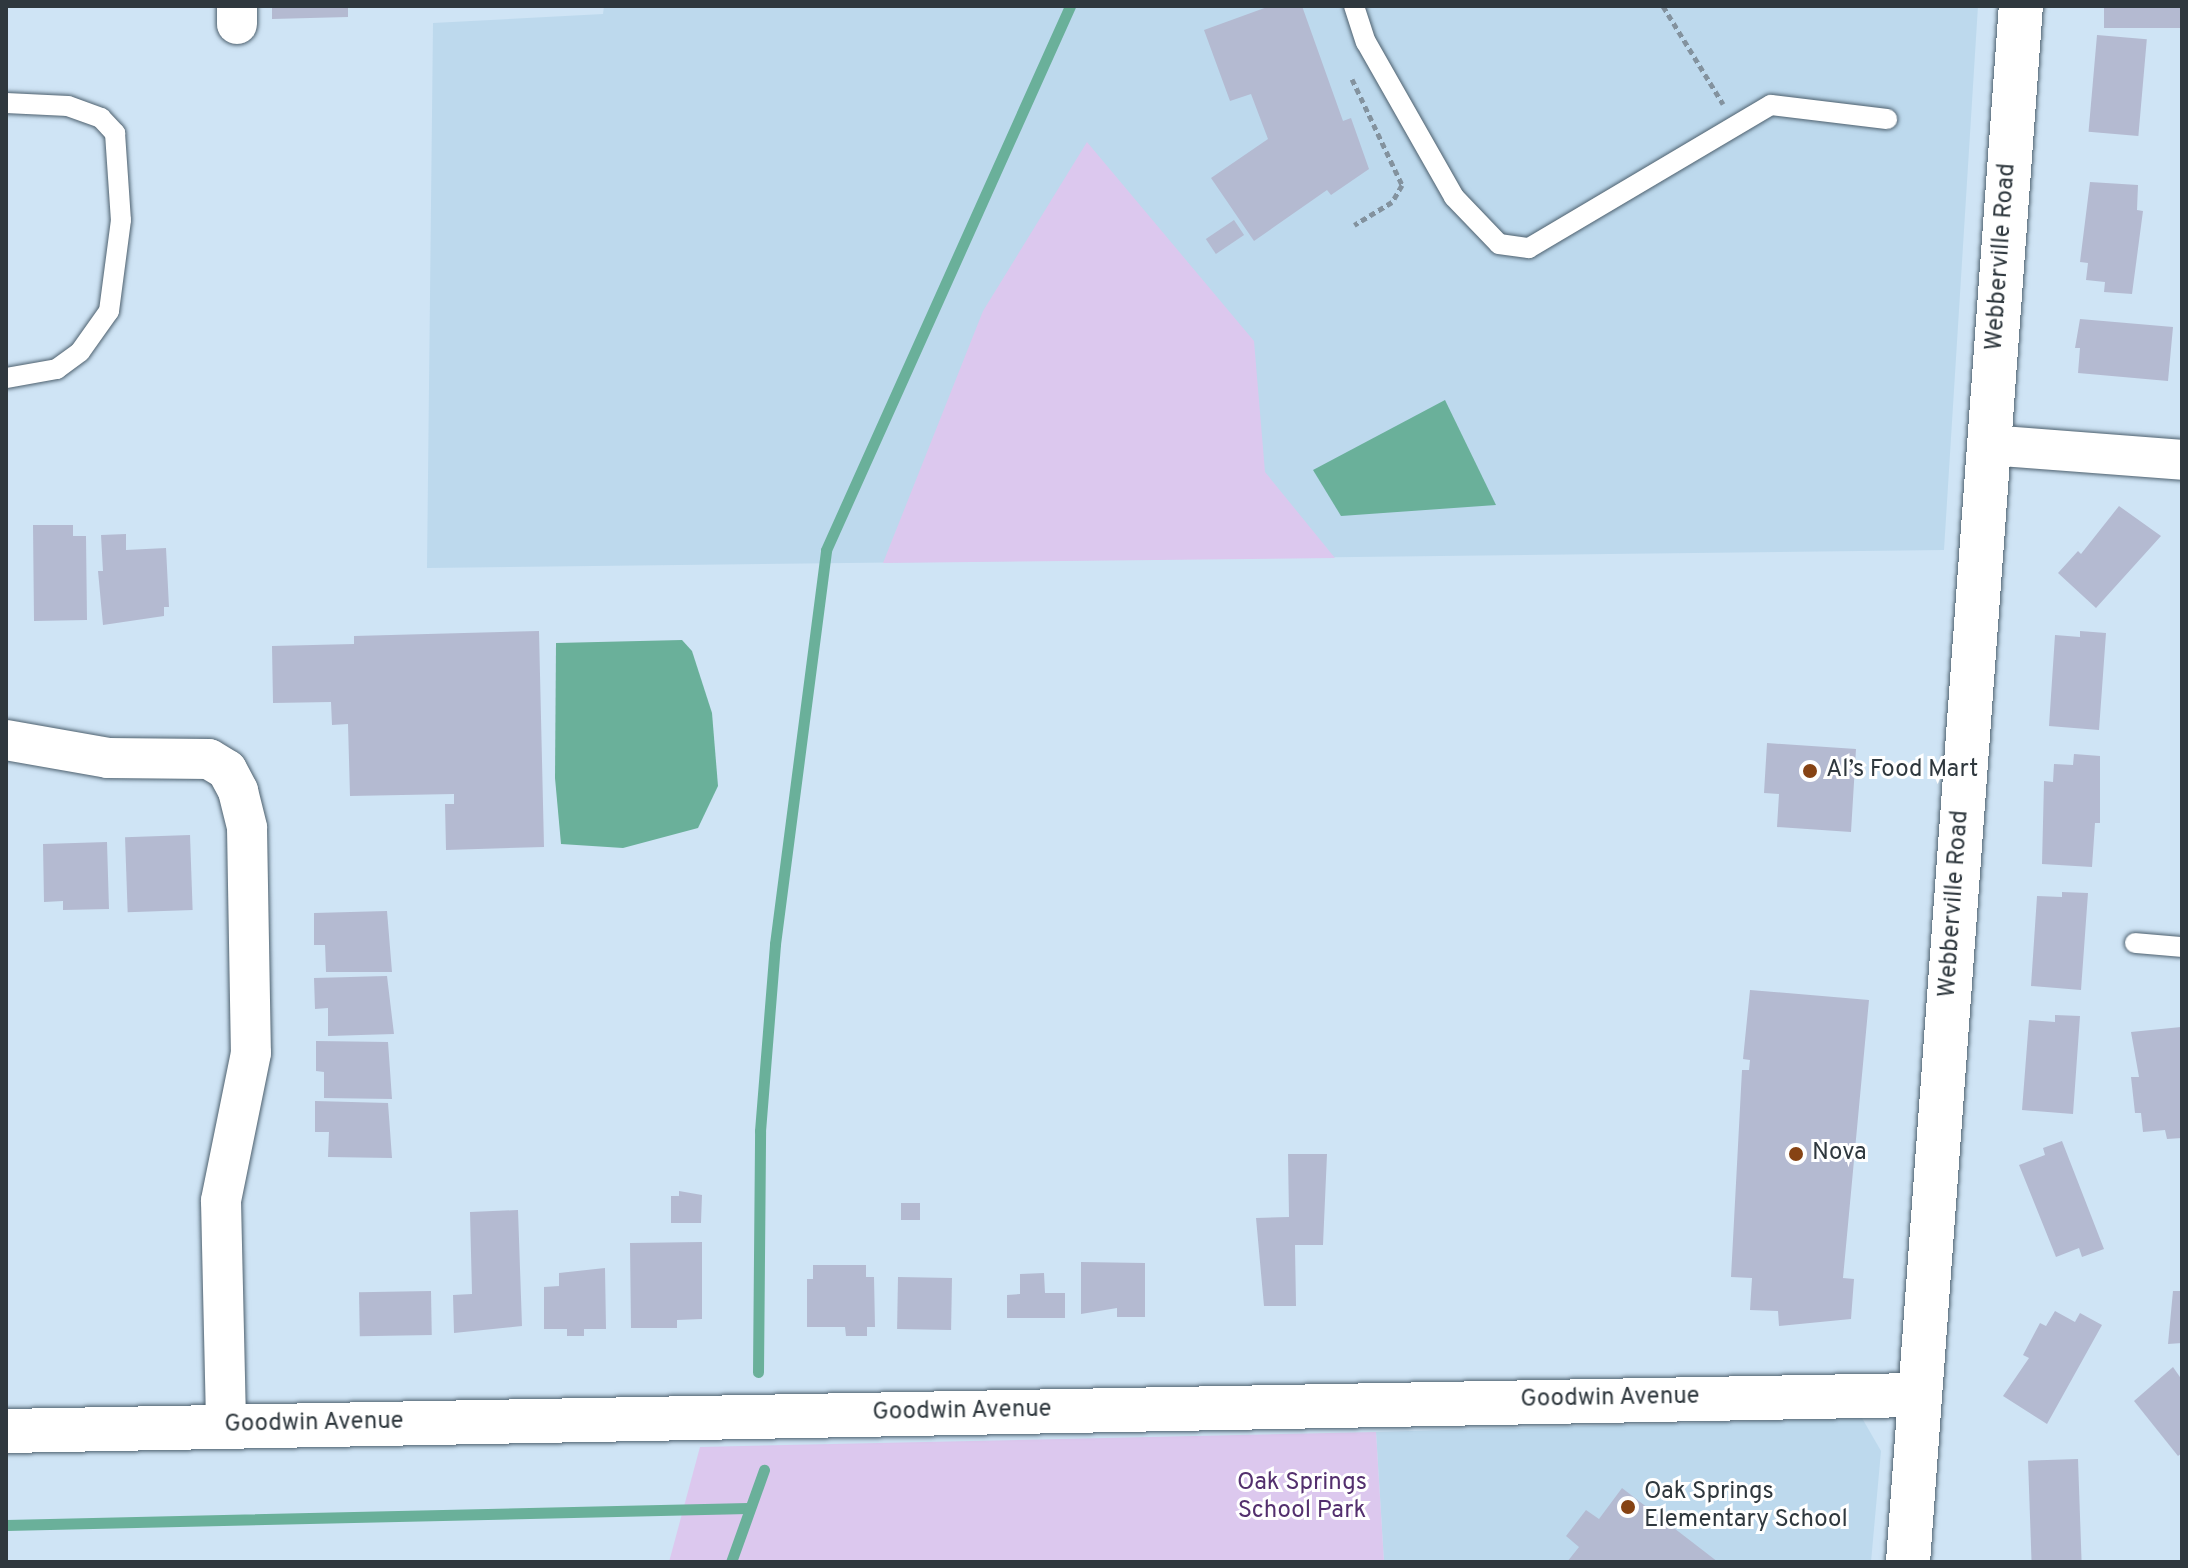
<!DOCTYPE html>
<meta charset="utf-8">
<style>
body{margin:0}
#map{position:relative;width:2188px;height:1568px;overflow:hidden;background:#cfe4f5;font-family:Overpass,sans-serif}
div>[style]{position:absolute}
.built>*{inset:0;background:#bdd9ed}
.green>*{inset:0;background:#dcc8ee}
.water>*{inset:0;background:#6ab09a}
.stream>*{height:11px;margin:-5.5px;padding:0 5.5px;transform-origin:5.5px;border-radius:5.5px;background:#6ab09a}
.building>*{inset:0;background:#b4bad1;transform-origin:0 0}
.path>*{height:5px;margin-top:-2.5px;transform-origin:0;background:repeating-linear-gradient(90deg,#83929e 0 6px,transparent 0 10px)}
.roads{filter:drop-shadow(0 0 2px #4d606e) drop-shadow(0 0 2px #4d606e)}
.service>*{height:20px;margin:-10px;padding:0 10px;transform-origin:10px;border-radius:10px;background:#fff}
.minor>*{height:40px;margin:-20px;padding:0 20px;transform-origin:20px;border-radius:20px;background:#fff}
.tertiary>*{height:44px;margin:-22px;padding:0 22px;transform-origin:22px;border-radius:22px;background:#fff}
.dots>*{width:22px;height:22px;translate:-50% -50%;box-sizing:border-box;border:4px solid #fff;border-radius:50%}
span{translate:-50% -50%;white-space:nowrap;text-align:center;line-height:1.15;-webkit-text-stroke:6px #fff;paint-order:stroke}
.street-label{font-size:24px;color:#2f383e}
.poi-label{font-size:24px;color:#2f383e}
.left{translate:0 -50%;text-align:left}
.park-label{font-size:24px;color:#532f6e}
.frame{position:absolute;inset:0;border:8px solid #2f383e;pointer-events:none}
</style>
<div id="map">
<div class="built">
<div style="clip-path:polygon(604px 6px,1978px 6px,1944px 550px,427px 568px,433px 23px,603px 14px)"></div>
<div style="clip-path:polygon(1862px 1418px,1881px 1451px,1871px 1562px,1384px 1562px,1376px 1432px)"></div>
</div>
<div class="green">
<div style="clip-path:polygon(1087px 142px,1254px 341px,1265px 472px,1335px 558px,883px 563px,983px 311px)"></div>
<div style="clip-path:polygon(1376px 1432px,1384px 1562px,669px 1562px,700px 1447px)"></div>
</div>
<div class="water">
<div style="clip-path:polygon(1445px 400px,1496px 505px,1341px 516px,1313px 470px)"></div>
<div style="clip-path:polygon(682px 640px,692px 651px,712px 713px,718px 786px,698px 828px,623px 848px,561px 844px,555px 778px,556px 643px)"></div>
</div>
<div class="stream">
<div style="left:758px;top:1372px;width:241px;rotate:-89.5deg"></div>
<div style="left:760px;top:1131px;width:188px;rotate:-85.4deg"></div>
<div style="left:775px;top:944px;width:397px;rotate:-82.6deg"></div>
<div style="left:826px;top:550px;width:596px;rotate:-65.84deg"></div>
<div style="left:6px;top:1525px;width:742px;rotate:-1.31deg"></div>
<div style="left:731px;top:1562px;width:98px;rotate:-70.3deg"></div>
</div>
<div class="building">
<div style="clip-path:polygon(272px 6px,348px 6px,348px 17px,272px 19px)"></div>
<div style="clip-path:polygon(1270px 6px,1302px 6px,1343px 121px,1351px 118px,1369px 169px,1331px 195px,1327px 190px,1254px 241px,1211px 178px,1268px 139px,1251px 94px,1230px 101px,1204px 30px)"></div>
<div style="left:2104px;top:6px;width:78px;height:22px"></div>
<div style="left:2097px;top:35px;width:50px;height:97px;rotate:5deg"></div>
<div style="clip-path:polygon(2090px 182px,2138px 185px,2137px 210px,2143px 211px,2132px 294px,2104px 292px,2105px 282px,2086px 280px,2088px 263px,2080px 262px)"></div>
<div style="left:1234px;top:220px;width:18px;height:34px;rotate:56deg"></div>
<div style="clip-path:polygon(2080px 319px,2173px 327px,2168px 381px,2078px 373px,2080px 348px,2075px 348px)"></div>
<div style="clip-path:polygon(2119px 506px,2161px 536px,2096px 608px,2058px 573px,2078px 551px,2081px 554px)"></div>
<div style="clip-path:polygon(33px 525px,73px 525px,73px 536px,86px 536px,87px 620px,34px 621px)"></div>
<div style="clip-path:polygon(126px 534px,126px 550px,166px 548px,169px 607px,164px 607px,164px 616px,103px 625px,98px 571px,103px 571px,101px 535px)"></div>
<div style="clip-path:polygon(539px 631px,544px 847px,446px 850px,445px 804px,454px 804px,454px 794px,350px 796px,348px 724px,332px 725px,331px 702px,273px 703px,272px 646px,354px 644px,354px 636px)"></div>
<div style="clip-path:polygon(2080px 631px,2106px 633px,2099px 730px,2049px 726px,2055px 635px,2080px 637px)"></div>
<div style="clip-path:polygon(1767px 743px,1856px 749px,1851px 832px,1777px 827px,1779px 794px,1764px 793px)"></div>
<div style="clip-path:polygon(2074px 754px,2100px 756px,2100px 823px,2095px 823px,2092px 867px,2042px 864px,2044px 781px,2053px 782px,2054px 764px,2073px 765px)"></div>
<div style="left:190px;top:835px;width:75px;height:65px;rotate:88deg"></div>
<div style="clip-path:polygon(107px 842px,109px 909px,63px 910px,63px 901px,44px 902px,43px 844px)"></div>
<div style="clip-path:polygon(2062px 892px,2088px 893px,2081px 990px,2031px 986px,2037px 896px,2062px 897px)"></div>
<div style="clip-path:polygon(387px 911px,392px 972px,326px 972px,325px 945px,314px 945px,314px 913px)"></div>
<div style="clip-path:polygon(387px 976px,394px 1034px,328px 1036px,328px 1008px,315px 1009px,314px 978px)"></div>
<div style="clip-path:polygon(1750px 990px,1869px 1000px,1843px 1278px,1854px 1279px,1851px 1319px,1779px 1326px,1778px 1311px,1750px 1310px,1752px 1278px,1731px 1277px,1742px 1070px,1749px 1070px,1750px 1060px,1743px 1059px)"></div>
<div style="clip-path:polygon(2055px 1015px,2080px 1016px,2073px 1114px,2022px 1110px,2029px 1020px,2055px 1022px)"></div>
<div style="clip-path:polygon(2181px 1027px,2182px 1138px,2167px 1139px,2165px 1130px,2143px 1132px,2141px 1113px,2135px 1113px,2131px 1077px,2139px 1077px,2131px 1032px)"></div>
<div style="clip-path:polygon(316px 1041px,388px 1042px,392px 1099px,324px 1098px,324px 1072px,316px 1071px)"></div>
<div style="clip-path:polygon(315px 1101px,388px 1103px,392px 1158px,328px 1157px,329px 1132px,315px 1132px)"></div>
<div style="clip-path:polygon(2062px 1141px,2104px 1249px,2082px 1257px,2079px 1248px,2056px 1257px,2019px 1165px,2045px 1155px,2043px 1148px)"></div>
<div style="clip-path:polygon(1288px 1154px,1327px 1154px,1323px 1245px,1295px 1245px,1296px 1306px,1264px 1306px,1256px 1218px,1289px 1217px)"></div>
<div style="clip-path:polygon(679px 1191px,702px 1195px,701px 1223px,671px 1223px,671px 1196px,679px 1196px)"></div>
<div style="left:901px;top:1203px;width:19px;height:17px"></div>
<div style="clip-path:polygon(518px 1210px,522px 1326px,454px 1333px,453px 1295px,472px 1294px,470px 1212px)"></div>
<div style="clip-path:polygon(702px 1242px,702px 1319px,677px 1320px,677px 1328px,631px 1328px,630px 1243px)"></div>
<div style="clip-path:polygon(1081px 1262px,1145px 1263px,1145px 1317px,1117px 1317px,1117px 1308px,1081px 1314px)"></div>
<div style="clip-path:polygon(813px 1265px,866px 1265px,866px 1277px,874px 1277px,875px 1327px,867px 1327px,867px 1336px,846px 1336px,845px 1327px,807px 1327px,807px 1279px,813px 1279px)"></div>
<div style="clip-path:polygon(605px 1268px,606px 1329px,584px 1329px,584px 1336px,567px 1336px,567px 1329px,544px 1329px,544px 1287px,559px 1286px,559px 1273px)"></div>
<div style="clip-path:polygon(1044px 1273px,1045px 1293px,1065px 1293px,1065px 1318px,1007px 1318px,1007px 1295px,1020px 1294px,1020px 1274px)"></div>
<div style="left:898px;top:1277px;width:54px;height:52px;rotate:1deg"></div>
<div style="left:431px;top:1291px;width:44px;height:72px;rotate:89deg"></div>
<div style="clip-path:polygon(2173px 1291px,2182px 1291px,2182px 1343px,2168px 1344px)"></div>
<div style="clip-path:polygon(2055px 1311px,2075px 1322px,2080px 1313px,2102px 1325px,2047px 1424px,2003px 1396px,2029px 1358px,2023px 1355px,2040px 1323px,2046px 1326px)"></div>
<div style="clip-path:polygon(2173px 1367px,2182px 1380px,2182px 1453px,2178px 1456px,2134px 1401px)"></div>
<div style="left:2078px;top:1459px;width:101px;height:50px;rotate:88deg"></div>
<div style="clip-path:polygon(1622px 1488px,1718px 1562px,1567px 1562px,1579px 1547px,1566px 1536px,1586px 1510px,1599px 1519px)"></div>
</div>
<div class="path">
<div style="left:1663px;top:6px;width:115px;rotate:58.5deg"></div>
<div style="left:1352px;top:79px;width:117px;rotate:64.7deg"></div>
<div style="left:1402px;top:185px;width:20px;rotate:120deg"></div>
<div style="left:1392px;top:202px;width:44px;rotate:148.8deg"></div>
</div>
<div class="roads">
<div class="service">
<div style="left:1354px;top:6px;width:38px;rotate:72deg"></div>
<div style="left:1366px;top:42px;width:178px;rotate:60.4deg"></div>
<div style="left:1454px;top:197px;width:65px;rotate:46.2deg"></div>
<div style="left:1499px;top:244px;width:30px;rotate:8deg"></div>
<div style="left:1529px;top:248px;width:281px;rotate:-30.6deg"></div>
<div style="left:1771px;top:105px;width:117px;rotate:6.9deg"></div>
<div style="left:6px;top:103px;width:62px;rotate:2.8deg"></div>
<div style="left:68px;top:106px;width:35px;rotate:20deg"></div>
<div style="left:101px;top:118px;width:21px;rotate:47deg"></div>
<div style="left:115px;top:133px;width:87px;rotate:86.1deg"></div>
<div style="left:121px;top:220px;width:92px;rotate:97.5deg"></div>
<div style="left:109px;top:311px;width:50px;rotate:125.3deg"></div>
<div style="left:80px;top:352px;width:29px;rotate:144deg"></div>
<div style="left:57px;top:369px;width:52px;rotate:170deg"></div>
<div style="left:2135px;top:943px;width:47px;rotate:4.9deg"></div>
</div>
<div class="minor">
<div style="left:237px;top:6px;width:18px;rotate:90deg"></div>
<div style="left:1989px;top:445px;width:194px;rotate:4.4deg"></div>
<div style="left:6px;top:740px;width:104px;rotate:10deg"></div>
<div style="left:108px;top:758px;width:101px;rotate:0.6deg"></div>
<div style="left:209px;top:759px;width:21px;rotate:31deg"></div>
<div style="left:227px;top:770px;width:24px;rotate:62deg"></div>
<div style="left:238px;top:791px;width:38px;rotate:76deg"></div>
<div style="left:247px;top:828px;width:225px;rotate:89deg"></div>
<div style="left:251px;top:1053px;width:151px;rotate:101.5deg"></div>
<div style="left:221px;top:1201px;width:225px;rotate:88.7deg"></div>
</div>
<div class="tertiary">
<div style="left:6px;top:1431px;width:1912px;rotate:-1.08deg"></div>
<div style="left:1908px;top:1562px;width:1560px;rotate:-85.85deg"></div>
</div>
</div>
<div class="dots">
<div style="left:1810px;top:771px;background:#864314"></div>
<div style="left:1796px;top:1154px;background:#864314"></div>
<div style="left:1628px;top:1507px;background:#864314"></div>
</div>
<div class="street-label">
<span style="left:2002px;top:257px;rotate:-86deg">Webberville Road</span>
<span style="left:1955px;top:904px;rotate:-86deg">Webberville Road</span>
<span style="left:1610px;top:1399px;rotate:-1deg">Goodwin Avenue</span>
<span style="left:962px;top:1412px;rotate:-1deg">Goodwin Avenue</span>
<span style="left:314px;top:1424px;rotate:-1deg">Goodwin Avenue</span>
</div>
<div class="poi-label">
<span class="left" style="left:1826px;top:771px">Al’s Food Mart</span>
<span class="left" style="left:1812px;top:1154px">Nova</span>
<span class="left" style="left:1644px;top:1507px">Oak Springs<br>Elementary School</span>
</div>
<div class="park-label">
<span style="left:1302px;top:1498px">Oak Springs<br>School Park</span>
</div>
<div class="frame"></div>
</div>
